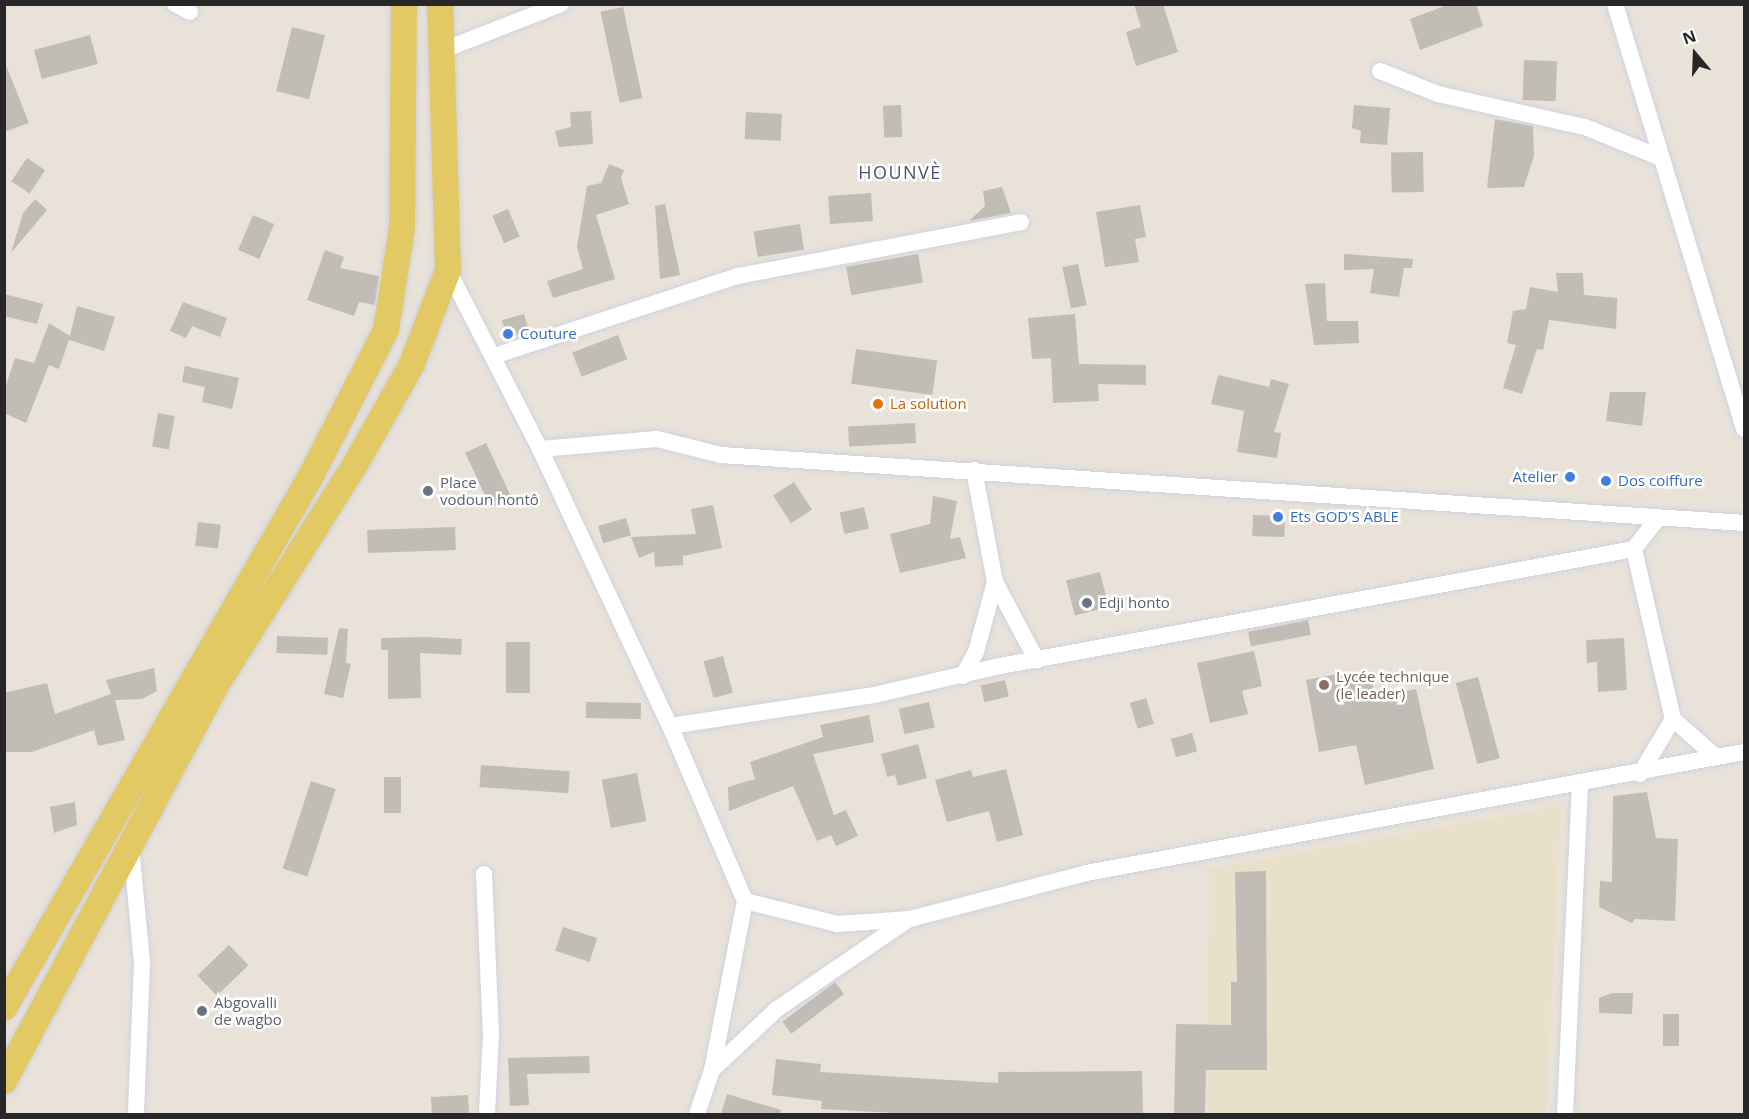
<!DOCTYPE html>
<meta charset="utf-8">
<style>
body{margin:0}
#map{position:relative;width:1749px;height:1119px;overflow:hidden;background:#e8e2d9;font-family:"Open Sans",sans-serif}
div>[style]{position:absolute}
.education>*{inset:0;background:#e9e0ca}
.building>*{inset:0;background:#c1bcb5;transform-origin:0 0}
.roads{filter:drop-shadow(0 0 2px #cfd2df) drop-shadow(0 0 2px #cfd2df)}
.minor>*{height:16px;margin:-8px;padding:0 8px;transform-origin:8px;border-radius:8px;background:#fff}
.primary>*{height:26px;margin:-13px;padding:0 13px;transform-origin:13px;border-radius:13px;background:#e3c964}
.dots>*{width:16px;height:16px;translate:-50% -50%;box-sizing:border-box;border:3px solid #fff;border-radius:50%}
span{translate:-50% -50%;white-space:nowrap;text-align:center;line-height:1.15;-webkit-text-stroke:5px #fff;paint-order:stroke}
.shop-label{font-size:15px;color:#366cbe}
.left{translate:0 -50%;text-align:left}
.right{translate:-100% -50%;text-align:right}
.food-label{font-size:15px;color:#c56008}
.worship-label{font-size:15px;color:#5b616d}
.education-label{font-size:15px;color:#785e54}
.quarter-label{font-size:18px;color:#4c5273;letter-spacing:1.5px}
.frame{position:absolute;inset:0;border:6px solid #272727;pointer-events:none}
.north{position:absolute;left:1665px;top:24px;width:60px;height:60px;-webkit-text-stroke:4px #fff;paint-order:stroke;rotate:341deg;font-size:16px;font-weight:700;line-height:24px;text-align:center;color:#272727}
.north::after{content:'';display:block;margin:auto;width:21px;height:27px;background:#272727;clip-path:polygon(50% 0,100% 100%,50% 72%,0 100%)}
</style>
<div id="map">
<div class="education">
<div style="clip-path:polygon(1561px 806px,1546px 1114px,1207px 1114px,1209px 869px)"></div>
</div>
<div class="building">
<div style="clip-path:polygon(1134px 4px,1163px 4px,1178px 52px,1136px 66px,1126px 32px,1141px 27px)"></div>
<div style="clip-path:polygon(1450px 4px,1476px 4px,1483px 26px,1420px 50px,1410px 19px)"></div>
<div style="left:623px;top:7px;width:93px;height:23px;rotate:78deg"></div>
<div style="left:292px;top:27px;width:34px;height:66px;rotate:14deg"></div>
<div style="left:90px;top:35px;width:30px;height:58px;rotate:75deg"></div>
<div style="clip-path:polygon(4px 60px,29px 123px,4px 132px)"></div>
<div style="left:1524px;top:60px;width:33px;height:40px;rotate:2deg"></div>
<div style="left:901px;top:105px;width:32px;height:18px;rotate:88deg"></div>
<div style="clip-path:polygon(1354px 105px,1390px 108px,1387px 145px,1360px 143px,1361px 131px,1352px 128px)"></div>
<div style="clip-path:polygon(591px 111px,593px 144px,559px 147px,555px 131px,571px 127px,570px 112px)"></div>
<div style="left:746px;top:112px;width:36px;height:27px;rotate:3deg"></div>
<div style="clip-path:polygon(1495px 119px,1533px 126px,1534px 156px,1524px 187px,1487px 188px)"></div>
<div style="left:1423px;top:152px;width:40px;height:32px;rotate:89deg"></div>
<div style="left:27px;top:158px;width:22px;height:28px;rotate:34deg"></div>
<div style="clip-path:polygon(609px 164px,624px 170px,621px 178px,629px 204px,596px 215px,615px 279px,553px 298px,547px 281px,583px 269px,577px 247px,587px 186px,601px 183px)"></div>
<div style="clip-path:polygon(1002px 187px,1011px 213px,969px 221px,985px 206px,983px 191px)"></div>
<div style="left:871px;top:193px;width:28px;height:43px;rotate:86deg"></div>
<div style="clip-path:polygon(35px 199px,47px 210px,11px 253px,23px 213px)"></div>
<div style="clip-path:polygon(665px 204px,680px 275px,660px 279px,655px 206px)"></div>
<div style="clip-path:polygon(1140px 205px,1146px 237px,1135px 239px,1139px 262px,1105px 267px,1096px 212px)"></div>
<div style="left:508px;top:209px;width:30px;height:17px;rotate:67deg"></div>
<div style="left:253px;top:215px;width:23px;height:38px;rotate:23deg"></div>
<div style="left:800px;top:224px;width:26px;height:47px;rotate:81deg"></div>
<div style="clip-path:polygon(325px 250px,344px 257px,340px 268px,379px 276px,375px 305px,359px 302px,354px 316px,307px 300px)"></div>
<div style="left:918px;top:254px;width:29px;height:73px;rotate:80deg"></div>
<div style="clip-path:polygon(1344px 254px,1413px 259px,1412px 268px,1404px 268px,1399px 297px,1370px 293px,1374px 269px,1344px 270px)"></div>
<div style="left:1078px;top:264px;width:42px;height:16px;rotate:78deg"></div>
<div style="clip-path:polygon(1556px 273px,1583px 273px,1584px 295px,1617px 298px,1616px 329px,1549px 320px,1543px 350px,1537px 349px,1522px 394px,1503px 388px,1516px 345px,1507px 343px,1513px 311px,1526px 309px,1530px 287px,1558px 292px)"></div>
<div style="clip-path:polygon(1325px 283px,1327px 321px,1358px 321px,1359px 343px,1314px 345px,1305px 284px)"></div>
<div style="clip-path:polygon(4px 294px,43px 304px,37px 324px,4px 316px)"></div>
<div style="clip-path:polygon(183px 302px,227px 318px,220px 337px,192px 326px,186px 338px,170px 331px)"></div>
<div style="clip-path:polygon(77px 306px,115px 317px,104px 351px,69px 340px,59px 369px,49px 365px,26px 423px,4px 413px,4px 391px,15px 358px,34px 363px,49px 323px,70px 336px)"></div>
<div style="left:524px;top:314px;width:18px;height:23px;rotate:74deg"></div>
<div style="clip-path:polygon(1075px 314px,1079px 364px,1146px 365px,1146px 385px,1098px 384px,1099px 401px,1053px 403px,1051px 358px,1032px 359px,1028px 318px)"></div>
<div style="left:618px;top:335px;width:26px;height:49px;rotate:69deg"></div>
<div style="left:856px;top:349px;width:82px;height:35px;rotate:8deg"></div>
<div style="clip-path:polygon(185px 366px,239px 378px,232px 409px,202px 402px,205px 387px,182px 382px)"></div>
<div style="clip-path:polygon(1218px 375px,1269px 387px,1271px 379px,1289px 384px,1274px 432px,1281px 433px,1277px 458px,1237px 452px,1244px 411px,1211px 404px)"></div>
<div style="clip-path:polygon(1610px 392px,1646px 392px,1642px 426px,1606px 421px)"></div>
<div style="left:158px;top:413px;width:17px;height:34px;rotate:10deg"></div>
<div style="left:915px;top:423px;width:20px;height:67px;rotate:87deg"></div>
<div style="left:486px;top:443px;width:61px;height:23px;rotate:65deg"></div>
<div style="left:794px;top:482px;width:33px;height:25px;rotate:57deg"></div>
<div style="clip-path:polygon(933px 496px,957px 501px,950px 539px,960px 537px,966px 558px,900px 573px,890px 534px,930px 524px)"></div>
<div style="clip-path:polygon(713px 505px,722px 548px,683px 556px,683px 565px,655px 567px,654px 552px,639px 558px,631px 537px,696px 534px,691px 509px)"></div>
<div style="left:864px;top:507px;width:22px;height:25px;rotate:77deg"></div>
<div style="left:1253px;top:515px;width:32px;height:21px;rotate:2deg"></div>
<div style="left:626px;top:518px;width:18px;height:29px;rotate:74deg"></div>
<div style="left:198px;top:522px;width:23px;height:24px;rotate:7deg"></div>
<div style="left:455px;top:527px;width:23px;height:88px;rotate:88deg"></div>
<div style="left:1100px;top:572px;width:36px;height:35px;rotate:76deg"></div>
<div style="left:1308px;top:620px;width:15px;height:61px;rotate:79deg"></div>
<div style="clip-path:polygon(339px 628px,348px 629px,346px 663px,351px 664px,343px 698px,324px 694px)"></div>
<div style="left:277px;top:636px;width:51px;height:17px;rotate:2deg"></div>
<div style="clip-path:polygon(425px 637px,462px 639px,461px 655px,420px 653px,421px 698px,388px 699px,388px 650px,381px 650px,381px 638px)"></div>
<div style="clip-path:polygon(1624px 638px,1627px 690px,1598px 692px,1597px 662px,1587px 663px,1586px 640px)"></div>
<div style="left:530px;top:642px;width:51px;height:24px;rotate:90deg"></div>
<div style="clip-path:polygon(1254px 651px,1262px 686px,1242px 691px,1248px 714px,1210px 723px,1197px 663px)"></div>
<div style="left:723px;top:656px;width:38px;height:20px;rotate:75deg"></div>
<div style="clip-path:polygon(154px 668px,157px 691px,142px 699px,115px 700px,125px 740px,98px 746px,94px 730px,32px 752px,4px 752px,4px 693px,47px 683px,55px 714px,111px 694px,106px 680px)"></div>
<div style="clip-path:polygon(1342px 673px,1344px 684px,1372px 679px,1375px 698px,1416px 689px,1434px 769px,1365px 785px,1356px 745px,1319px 752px,1306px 680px)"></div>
<div style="left:1478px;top:677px;width:84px;height:23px;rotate:75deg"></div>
<div style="left:1005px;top:680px;width:17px;height:25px;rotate:77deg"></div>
<div style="left:1146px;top:698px;width:27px;height:17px;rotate:73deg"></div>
<div style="left:586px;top:702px;width:55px;height:16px;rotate:1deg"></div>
<div style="left:929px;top:702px;width:26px;height:31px;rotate:77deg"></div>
<div style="clip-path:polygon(869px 715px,874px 742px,813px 754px,834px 815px,846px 810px,858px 836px,836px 846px,831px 835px,817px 841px,793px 786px,729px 811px,728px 787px,755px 779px,750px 762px,823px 737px,820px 725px)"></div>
<div style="left:1192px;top:733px;width:19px;height:22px;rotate:74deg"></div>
<div style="clip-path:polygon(918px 744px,927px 778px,898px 786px,895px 775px,887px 777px,881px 754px)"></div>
<div style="left:481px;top:765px;width:89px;height:22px;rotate:4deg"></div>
<div style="clip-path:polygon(1006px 769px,1023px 835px,997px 842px,989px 811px,947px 822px,935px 780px,971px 770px,973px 777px)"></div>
<div style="left:637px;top:773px;width:49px;height:36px;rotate:79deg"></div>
<div style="left:384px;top:777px;width:17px;height:36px"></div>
<div style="left:311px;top:781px;width:26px;height:92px;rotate:18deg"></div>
<div style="clip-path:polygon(1647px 792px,1656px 838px,1678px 839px,1675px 921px,1635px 919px,1632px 923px,1599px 907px,1600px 881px,1612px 882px,1613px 796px)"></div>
<div style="clip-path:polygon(75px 802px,77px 825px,54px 833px,50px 807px)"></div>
<div style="clip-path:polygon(1266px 871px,1267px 1070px,1206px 1070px,1205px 1114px,1174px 1114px,1176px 1024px,1231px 1025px,1231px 982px,1237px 982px,1235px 872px)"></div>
<div style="left:563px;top:927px;width:36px;height:25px;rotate:18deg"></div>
<div style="left:229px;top:945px;width:28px;height:44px;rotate:46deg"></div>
<div style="left:835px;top:982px;width:15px;height:66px;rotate:53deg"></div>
<div style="clip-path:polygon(1612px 993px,1633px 993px,1632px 1014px,1599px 1013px,1599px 998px)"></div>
<div style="left:1663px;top:1014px;width:16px;height:32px"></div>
<div style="clip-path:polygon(589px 1056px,590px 1073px,527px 1074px,529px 1105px,510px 1106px,508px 1058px)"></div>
<div style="clip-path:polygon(776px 1059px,821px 1064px,820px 1072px,998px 1083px,998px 1072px,1142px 1071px,1143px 1114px,914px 1114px,821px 1109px,822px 1101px,772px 1095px)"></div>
<div style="clip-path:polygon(727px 1094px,781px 1110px,780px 1114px,721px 1114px)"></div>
<div style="left:468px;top:1095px;width:19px;height:37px;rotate:87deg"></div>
</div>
<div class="roads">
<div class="minor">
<div style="left:175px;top:4px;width:17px;rotate:28deg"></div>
<div style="left:1615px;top:4px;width:444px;rotate:73.1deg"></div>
<div style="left:441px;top:51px;width:129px;rotate:-21.4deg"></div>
<div style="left:1380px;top:71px;width:62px;rotate:21.6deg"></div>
<div style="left:1438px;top:94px;width:151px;rotate:12.7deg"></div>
<div style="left:1585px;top:127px;width:80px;rotate:22.1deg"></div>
<div style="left:448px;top:270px;width:201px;rotate:62.8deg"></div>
<div style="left:540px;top:449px;width:306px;rotate:64.9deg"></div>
<div style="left:670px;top:726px;width:190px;rotate:66.8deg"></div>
<div style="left:745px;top:901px;width:172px;rotate:101deg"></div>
<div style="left:712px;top:1070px;width:46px;rotate:108.8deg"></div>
<div style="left:494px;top:356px;width:257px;rotate:-18.2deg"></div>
<div style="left:738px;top:276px;width:288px;rotate:-10.8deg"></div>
<div style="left:540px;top:449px;width:117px;rotate:-4.9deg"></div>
<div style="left:657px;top:439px;width:66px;rotate:14deg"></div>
<div style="left:721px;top:455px;width:1025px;rotate:3.8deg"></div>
<div style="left:1658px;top:518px;width:39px;rotate:128deg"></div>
<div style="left:1634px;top:549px;width:174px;rotate:77.1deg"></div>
<div style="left:1673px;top:719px;width:57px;rotate:41.5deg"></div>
<div style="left:995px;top:582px;width:89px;rotate:62deg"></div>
<div style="left:963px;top:676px;width:27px;rotate:-62deg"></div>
<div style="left:976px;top:652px;width:73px;rotate:-74.8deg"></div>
<div style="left:995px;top:582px;width:114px;rotate:-100.6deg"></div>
<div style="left:670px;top:726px;width:206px;rotate:-8.6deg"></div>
<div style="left:874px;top:695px;width:129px;rotate:-13deg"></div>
<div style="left:1000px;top:666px;width:645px;rotate:-10.46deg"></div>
<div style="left:1640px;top:774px;width:64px;rotate:-59deg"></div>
<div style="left:131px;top:846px;width:118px;rotate:84.6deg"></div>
<div style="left:142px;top:963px;width:151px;rotate:92.3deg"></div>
<div style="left:484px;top:874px;width:160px;rotate:87.5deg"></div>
<div style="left:491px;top:1034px;width:80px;rotate:92.9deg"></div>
<div style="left:745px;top:901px;width:95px;rotate:14deg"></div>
<div style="left:837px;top:924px;width:73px;rotate:-3.9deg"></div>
<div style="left:910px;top:919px;width:182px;rotate:-14.6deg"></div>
<div style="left:1086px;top:873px;width:669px;rotate:-10.42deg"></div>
<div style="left:712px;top:1070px;width:89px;rotate:-43.2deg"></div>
<div style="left:777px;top:1009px;width:160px;rotate:-34.3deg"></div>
<div style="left:1565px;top:1114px;width:329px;rotate:-87.4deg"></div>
</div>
<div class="primary">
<div style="left:4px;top:1008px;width:616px;rotate:-60.02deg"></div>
<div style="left:312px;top:474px;width:162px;rotate:-62.8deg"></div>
<div style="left:386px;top:330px;width:103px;rotate:-81.1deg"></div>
<div style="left:402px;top:228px;width:224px;rotate:-89.5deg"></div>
<div style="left:4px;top:1081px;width:447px;rotate:-61.8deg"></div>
<div style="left:215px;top:687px;width:265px;rotate:-57.8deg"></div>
<div style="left:356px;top:463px;width:114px;rotate:-60.5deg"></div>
<div style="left:412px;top:364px;width:101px;rotate:-69deg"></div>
<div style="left:448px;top:270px;width:266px;rotate:-91.7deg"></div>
</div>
</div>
<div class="dots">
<div style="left:508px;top:334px;background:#3f7fe0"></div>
<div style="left:878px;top:404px;background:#e8710a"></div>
<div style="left:1570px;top:477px;background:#3f7fe0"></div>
<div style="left:1606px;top:481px;background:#3f7fe0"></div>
<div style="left:428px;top:491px;background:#6b7280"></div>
<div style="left:1278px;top:517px;background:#3f7fe0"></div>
<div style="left:1087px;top:603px;background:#6b7280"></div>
<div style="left:1324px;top:685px;background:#8d6e63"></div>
<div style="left:202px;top:1011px;background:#6b7280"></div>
</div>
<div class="shop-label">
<span class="left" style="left:520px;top:334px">Couture</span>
<span class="right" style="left:1558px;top:477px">Atelier</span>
<span class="left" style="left:1618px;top:481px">Dos coiffure</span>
<span class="left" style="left:1290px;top:517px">Ets GOD'S ABLE</span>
</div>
<div class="food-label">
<span class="left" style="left:890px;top:404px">La solution</span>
</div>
<div class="worship-label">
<span class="left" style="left:440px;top:491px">Place<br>vodoun hontô</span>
<span class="left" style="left:1099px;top:603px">Edji honto</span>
<span class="left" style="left:214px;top:1011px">Abgovalli<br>de wagbo</span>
</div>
<div class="education-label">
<span class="left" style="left:1336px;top:685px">Lycée technique<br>(le leader)</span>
</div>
<div class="quarter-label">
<span style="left:900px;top:172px">HOUNVÈ</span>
</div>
<div class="frame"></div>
<div class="north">N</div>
</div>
